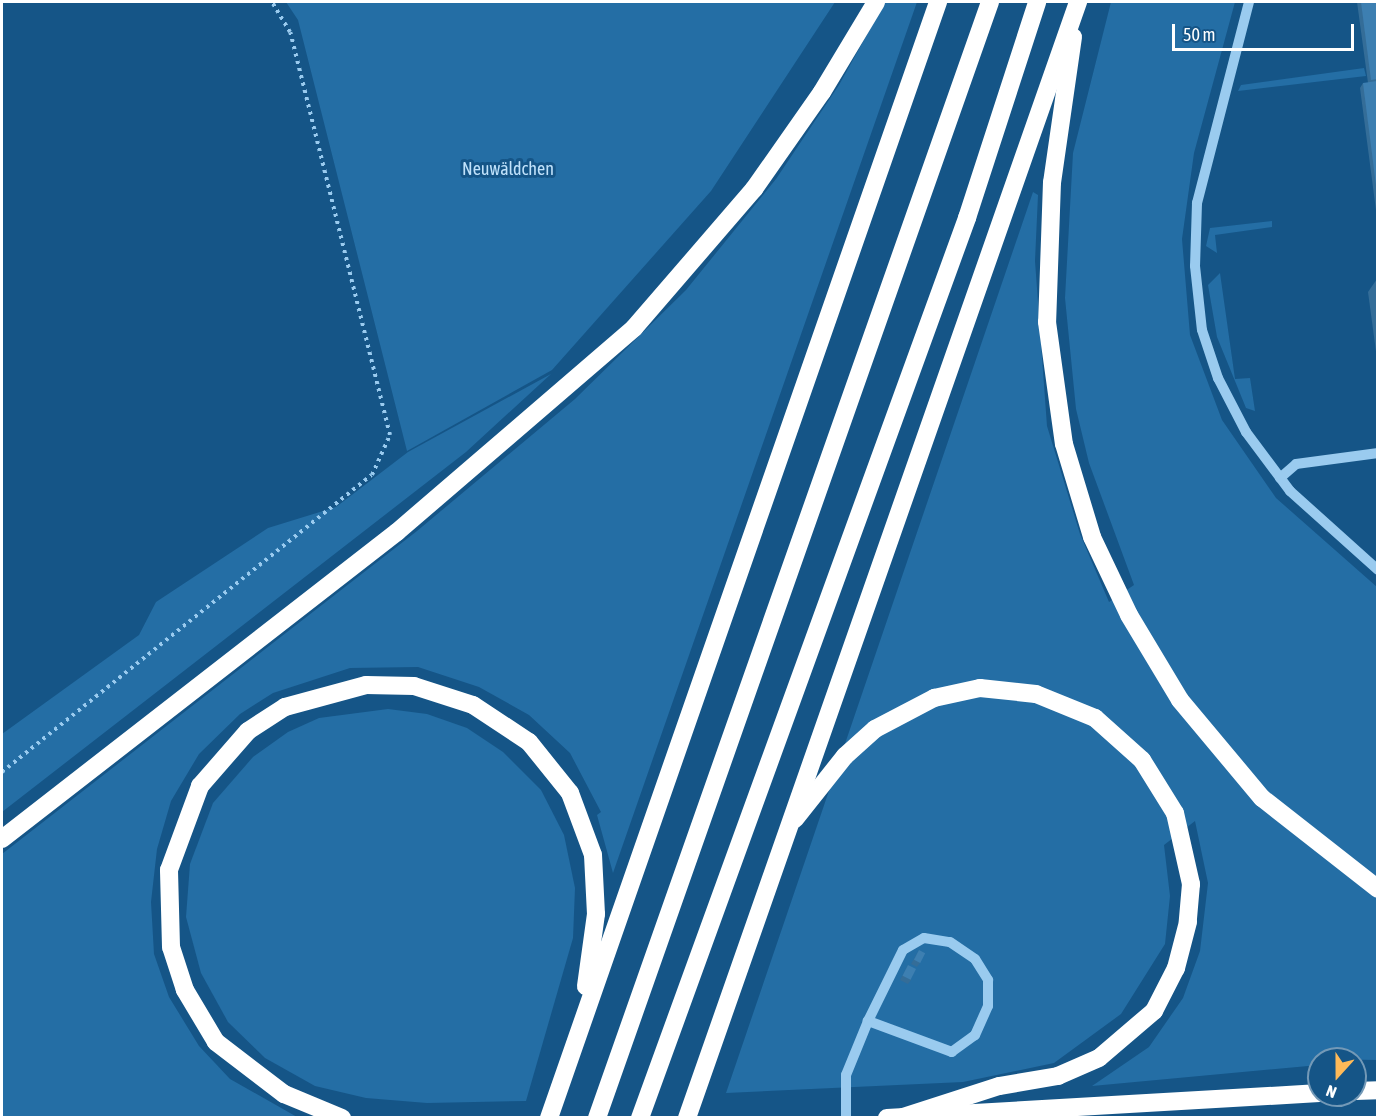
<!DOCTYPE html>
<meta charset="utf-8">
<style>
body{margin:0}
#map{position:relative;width:1379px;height:1119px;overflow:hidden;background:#155587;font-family:"Asap Condensed",sans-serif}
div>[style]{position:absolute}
.green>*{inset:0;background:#246ea5}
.path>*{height:4px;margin-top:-2px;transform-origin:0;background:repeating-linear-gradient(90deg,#9acbef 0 3px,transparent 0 7.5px)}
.minor>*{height:10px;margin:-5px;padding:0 5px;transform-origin:5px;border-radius:5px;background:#9acbef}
.highway>*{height:18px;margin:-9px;padding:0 9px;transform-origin:9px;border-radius:9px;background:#fff}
.wall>*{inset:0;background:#346d98}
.building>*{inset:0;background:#3d7fb1;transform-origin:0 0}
span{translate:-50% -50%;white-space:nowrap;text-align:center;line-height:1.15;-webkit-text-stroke:6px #155587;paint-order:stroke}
.park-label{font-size:18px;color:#c0e2fb}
.frame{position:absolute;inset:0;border:3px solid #fff;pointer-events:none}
.north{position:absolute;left:1307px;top:1047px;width:60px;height:60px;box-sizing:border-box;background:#155587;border:2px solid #7399b7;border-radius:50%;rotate:201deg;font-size:16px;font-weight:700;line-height:24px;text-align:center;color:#fff}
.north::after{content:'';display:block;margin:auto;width:21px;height:27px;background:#ffba58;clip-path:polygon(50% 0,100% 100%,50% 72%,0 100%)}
.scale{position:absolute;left:1172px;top:24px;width:182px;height:27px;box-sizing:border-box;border:3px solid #fff;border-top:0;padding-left:8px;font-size:18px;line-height:21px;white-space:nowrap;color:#fff;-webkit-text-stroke:4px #155587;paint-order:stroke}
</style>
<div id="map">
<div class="green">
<div style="clip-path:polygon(286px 2px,835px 2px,711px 191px,552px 370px,407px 451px,298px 20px)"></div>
<div style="clip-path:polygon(885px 2px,917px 2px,613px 873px,597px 815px,601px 812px,570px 753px,529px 715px,479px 687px,418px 667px,350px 668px,273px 693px,240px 714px,199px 754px,171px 801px,157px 849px,151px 902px,154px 954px,169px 997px,199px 1046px,230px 1079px,297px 1117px,2px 1118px,2px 854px,417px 531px,575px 399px,686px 290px,776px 179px,839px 85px)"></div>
<div style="clip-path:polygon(1111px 2px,1235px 2px,1194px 153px,1182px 239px,1190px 335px,1222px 420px,1276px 498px,1377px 587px,1377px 1060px,1319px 1059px,1319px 1065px,1092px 1086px,1149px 1047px,1183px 998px,1200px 951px,1208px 883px,1195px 821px,1164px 845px,1170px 896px,1165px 944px,1121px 1014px,1054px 1063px,963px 1082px,726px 1093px,1033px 192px,1038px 195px,1035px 261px,1047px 426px,1080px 534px,1109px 602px,1134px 585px,1089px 463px,1076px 409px,1065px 298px,1073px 153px)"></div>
<div style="clip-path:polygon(1364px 68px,1366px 76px,1238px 91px,1241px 85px)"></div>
<div style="clip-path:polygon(1272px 221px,1272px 227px,1215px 235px,1217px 253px,1206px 246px,1210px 228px)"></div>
<div style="clip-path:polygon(1220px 273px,1235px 379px,1250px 378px,1255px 411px,1246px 408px,1217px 337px,1208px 285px)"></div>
<div style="clip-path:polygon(551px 374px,466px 452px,2px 812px,2px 734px,139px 635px,156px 602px,268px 528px,336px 507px,408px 452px)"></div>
<div style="clip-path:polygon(388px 709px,427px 714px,467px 728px,503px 752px,541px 790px,564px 835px,575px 888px,573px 938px,526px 1101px,427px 1103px,366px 1098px,315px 1086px,265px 1058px,228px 1022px,201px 973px,186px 917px,190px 864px,213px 803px,253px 757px,288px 732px,319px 718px)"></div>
</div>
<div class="path">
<div style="left:2px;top:772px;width:474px;rotate:-38.8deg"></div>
<div style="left:372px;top:475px;width:44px;rotate:-65.8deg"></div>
<div style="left:390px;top:435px;width:415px;rotate:-103.9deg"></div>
<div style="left:290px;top:32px;width:35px;rotate:-121deg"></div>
</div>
<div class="minor">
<div style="left:1249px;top:2px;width:208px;rotate:104.5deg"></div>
<div style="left:1197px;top:203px;width:63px;rotate:91.8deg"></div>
<div style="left:1195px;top:266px;width:64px;rotate:83.8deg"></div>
<div style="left:1202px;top:330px;width:51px;rotate:71.6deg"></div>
<div style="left:1218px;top:378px;width:61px;rotate:62.6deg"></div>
<div style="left:1246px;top:432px;width:74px;rotate:53.3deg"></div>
<div style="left:1290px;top:491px;width:118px;rotate:41.9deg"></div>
<div style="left:1280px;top:478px;width:21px;rotate:-41deg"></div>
<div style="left:1296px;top:464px;width:83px;rotate:-7.6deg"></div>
<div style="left:846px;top:1118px;width:43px;rotate:-90deg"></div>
<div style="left:846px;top:1075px;width:58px;rotate:-67.8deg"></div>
<div style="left:868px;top:1021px;width:79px;rotate:-63.8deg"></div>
<div style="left:903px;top:950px;width:24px;rotate:-30deg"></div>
<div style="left:924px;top:938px;width:26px;rotate:9deg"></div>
<div style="left:950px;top:942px;width:30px;rotate:34deg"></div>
<div style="left:975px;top:959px;width:25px;rotate:58deg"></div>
<div style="left:988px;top:980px;width:26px;rotate:90deg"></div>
<div style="left:988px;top:1006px;width:32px;rotate:114deg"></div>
<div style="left:975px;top:1035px;width:29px;rotate:144deg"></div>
<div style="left:952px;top:1052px;width:90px;rotate:-159.7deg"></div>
</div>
<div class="highway">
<div style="left:1073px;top:37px;width:147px;rotate:98.2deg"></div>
<div style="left:1052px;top:182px;width:140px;rotate:92deg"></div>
<div style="left:1047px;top:322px;width:123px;rotate:82.1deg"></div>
<div style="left:1064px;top:444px;width:97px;rotate:73.2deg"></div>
<div style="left:1092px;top:537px;width:86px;rotate:64.6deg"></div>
<div style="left:1129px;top:615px;width:99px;rotate:59deg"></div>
<div style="left:1180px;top:700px;width:128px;rotate:50.1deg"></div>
<div style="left:1262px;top:798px;width:147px;rotate:38.1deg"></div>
<div style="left:795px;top:819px;width:80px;rotate:-51.6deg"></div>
<div style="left:845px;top:756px;width:40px;rotate:-42deg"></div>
<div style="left:875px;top:729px;width:67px;rotate:-27.7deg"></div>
<div style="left:934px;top:698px;width:47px;rotate:-12.3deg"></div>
<div style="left:980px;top:688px;width:56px;rotate:6.1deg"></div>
<div style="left:1036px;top:694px;width:64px;rotate:22.1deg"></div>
<div style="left:1095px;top:718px;width:63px;rotate:41.8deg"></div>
<div style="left:1142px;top:760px;width:62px;rotate:58.1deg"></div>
<div style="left:1175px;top:813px;width:73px;rotate:77.3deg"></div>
<div style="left:1191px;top:884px;width:38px;rotate:95deg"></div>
<div style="left:1188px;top:922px;width:48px;rotate:104.6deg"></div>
<div style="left:1176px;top:968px;width:48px;rotate:117.1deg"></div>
<div style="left:1154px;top:1011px;width:72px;rotate:139.5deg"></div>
<div style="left:1099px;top:1058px;width:45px;rotate:156.3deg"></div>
<div style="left:1058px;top:1076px;width:60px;rotate:170.4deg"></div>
<div style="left:999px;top:1086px;width:101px;rotate:162.1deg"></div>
<div style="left:2px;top:839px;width:500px;rotate:-37.85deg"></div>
<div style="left:397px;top:532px;width:313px;rotate:-40.7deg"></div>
<div style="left:634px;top:328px;width:184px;rotate:-49.2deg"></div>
<div style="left:754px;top:189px;width:118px;rotate:-55deg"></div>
<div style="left:822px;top:92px;width:105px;rotate:-59deg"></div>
<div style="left:1355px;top:1091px;width:23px;rotate:-2deg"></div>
<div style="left:342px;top:1118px;width:63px;rotate:-157.5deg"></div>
<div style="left:284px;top:1094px;width:86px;rotate:-142.6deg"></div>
<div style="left:216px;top:1042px;width:61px;rotate:-120.8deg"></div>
<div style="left:185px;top:990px;width:45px;rotate:-108deg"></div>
<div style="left:171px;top:947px;width:77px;rotate:-91.5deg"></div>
<div style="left:169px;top:870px;width:90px;rotate:-69.7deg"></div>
<div style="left:200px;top:786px;width:73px;rotate:-48.9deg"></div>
<div style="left:248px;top:731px;width:44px;rotate:-33deg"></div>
<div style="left:285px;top:707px;width:84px;rotate:-15.2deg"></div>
<div style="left:366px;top:685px;width:48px;rotate:1.2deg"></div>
<div style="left:414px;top:686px;width:62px;rotate:17.9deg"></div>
<div style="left:473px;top:705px;width:67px;rotate:33.5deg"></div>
<div style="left:529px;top:742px;width:65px;rotate:51.2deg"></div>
<div style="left:570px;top:793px;width:66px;rotate:69.6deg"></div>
<div style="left:593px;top:855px;width:59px;rotate:87.1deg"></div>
<div style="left:596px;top:914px;width:73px;rotate:97.9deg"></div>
<div style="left:549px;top:1118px;width:1182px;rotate:-70.78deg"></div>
<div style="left:597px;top:1118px;width:1183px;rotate:-70.6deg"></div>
<div style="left:640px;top:1118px;width:958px;rotate:-70.03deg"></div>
<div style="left:967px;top:218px;width:227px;rotate:-72deg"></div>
<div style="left:687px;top:1118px;width:1183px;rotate:-70.69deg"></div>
<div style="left:887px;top:1118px;width:433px;rotate:-3.3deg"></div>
</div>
<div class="wall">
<div style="clip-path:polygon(1357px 2px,1377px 2px,1377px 218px,1360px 88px,1363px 83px,1368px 83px)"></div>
<div style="clip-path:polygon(1377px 279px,1377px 359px,1368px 292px)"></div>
<div style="clip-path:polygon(919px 950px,920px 963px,917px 967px,911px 964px)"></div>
<div style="clip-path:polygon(908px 965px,911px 980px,908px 984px,900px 980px)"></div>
</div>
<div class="building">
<div style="clip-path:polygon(1361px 2px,1376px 2px,1377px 15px,1377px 79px,1371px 80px)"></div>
<div style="clip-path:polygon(1377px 81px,1377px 193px,1363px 83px)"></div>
<div style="left:919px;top:950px;width:7px;height:11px;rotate:27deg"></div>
<div style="left:908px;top:965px;width:9px;height:12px;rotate:27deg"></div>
</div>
<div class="park-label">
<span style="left:508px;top:169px">Neuwäldchen</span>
</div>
<div class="frame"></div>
<div class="north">N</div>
<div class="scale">50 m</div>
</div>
